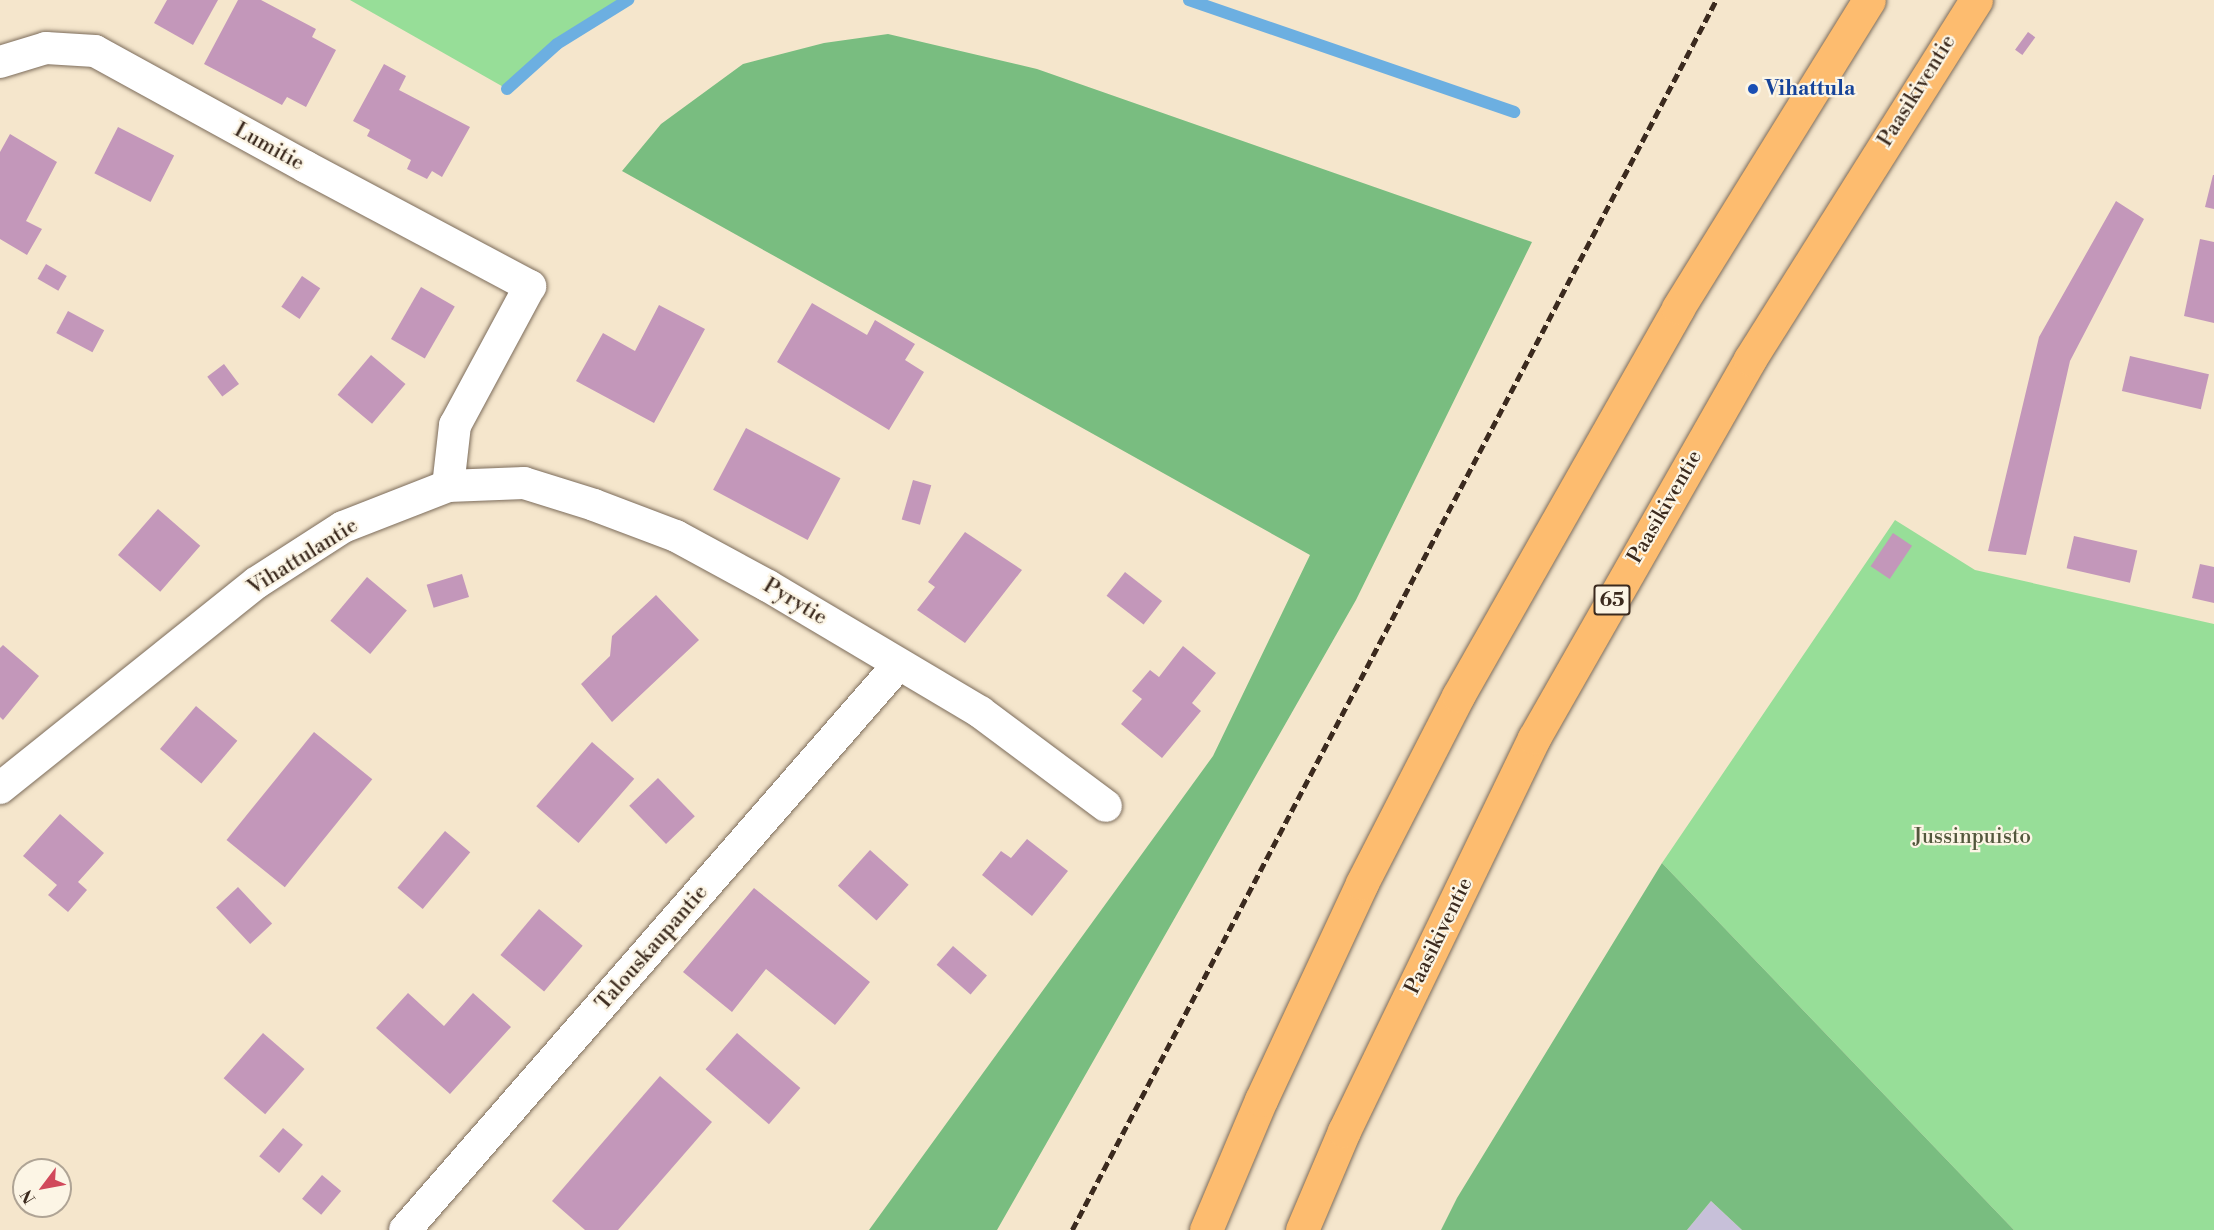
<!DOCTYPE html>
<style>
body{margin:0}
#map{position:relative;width:2214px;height:1230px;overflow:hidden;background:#f5e6cc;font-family:"Libre Bodoni",serif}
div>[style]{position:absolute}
.industrial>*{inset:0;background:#c7c0d9}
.green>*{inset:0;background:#97de98}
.forest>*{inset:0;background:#79bd80}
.stream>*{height:12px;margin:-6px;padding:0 6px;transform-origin:6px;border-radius:6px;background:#6cafe1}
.building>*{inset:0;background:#c397ba;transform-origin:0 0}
.roads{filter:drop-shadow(0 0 2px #7c6c5b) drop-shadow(0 0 2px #7c6c5b)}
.minor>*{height:32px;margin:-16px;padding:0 16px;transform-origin:16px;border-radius:16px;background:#fff}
.trunk>*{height:33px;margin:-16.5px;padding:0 16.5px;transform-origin:16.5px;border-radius:16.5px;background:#fdbc6f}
.rail>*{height:4.5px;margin-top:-2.25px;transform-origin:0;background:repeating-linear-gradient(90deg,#3b2a1e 0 9px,transparent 0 13.5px)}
.dots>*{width:16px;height:16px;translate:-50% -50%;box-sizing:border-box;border:3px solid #fcf5e5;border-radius:50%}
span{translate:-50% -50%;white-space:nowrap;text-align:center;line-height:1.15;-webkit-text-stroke:4.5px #fcf5e5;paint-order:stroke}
.shield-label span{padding:2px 4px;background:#fcf5e5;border:2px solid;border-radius:4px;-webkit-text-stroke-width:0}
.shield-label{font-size:20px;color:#3b2a1e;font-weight:700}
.transit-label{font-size:21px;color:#164399;font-weight:700}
.left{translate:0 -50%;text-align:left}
.street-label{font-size:21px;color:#3b2a1e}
.park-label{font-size:21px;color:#52573c}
.north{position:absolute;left:12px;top:1158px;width:60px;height:60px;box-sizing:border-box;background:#fcf5e5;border:2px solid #afa495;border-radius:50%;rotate:238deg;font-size:16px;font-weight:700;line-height:24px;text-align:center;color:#3b2a1e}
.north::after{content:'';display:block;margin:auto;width:21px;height:27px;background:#d1495b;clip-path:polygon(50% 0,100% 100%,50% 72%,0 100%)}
</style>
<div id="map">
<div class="industrial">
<div style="clip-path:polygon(1711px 1201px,1742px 1230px,1687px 1230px)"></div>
</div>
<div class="green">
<div style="clip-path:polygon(350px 0,628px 0,557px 44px,507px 89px)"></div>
<div style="clip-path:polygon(1895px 520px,1975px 570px,2214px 624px,2214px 1230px,2014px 1230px,1662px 863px)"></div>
</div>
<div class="forest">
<div style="clip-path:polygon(888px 34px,1037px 69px,1532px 242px,1356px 600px,997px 1230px,869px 1230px,1213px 756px,1310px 555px,622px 171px,661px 124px,743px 64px,824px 43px)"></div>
<div style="clip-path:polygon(1662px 863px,2014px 1230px,1742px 1230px,1711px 1201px,1687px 1230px,1441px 1230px,1457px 1198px)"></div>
</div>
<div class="stream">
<div style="left:1189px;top:0;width:344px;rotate:19deg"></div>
<div style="left:507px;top:89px;width:67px;rotate:-42deg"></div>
<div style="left:557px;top:44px;width:84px;rotate:-31.8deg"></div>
</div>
<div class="building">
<div style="clip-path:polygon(167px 0,218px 0,193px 45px,154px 23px)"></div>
<div style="clip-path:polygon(238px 0,261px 0,316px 29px,312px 37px,336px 50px,306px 107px,287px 97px,282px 105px,204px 64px)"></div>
<div style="left:2028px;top:32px;width:9px;height:22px;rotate:36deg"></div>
<div style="clip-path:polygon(384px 64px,406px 76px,399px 90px,470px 127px,442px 177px,432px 171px,427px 179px,407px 169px,411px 160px,367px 136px,370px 130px,353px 121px)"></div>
<div style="left:118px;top:127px;width:63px;height:52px;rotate:27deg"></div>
<div style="clip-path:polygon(10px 134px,57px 162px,26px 221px,42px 229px,27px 255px,0 239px,0 152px)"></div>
<div style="clip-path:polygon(2213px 175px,2214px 175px,2214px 209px,2205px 207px)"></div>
<div style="clip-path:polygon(2116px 201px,2144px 219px,2070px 361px,2026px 555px,1988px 551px,2039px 337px)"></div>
<div style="clip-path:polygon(2200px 239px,2214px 242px,2214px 323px,2184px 316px)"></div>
<div style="left:46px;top:264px;width:24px;height:17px;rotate:30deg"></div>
<div style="left:302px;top:276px;width:22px;height:37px;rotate:34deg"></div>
<div style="left:421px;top:287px;width:39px;height:60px;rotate:30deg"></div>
<div style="clip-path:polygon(812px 303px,867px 335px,875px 320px,915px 344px,905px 360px,924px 372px,889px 430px,777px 362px)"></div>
<div style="clip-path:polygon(659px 305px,705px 329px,654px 423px,576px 381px,603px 333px,635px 351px)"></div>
<div style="left:68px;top:311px;width:41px;height:25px;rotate:28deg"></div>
<div style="left:371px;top:355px;width:45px;height:52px;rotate:40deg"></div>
<div style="left:2130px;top:356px;width:81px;height:36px;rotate:13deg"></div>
<div style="left:224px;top:364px;width:25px;height:21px;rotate:53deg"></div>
<div style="left:746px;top:428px;width:107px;height:70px;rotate:28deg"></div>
<div style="left:913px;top:480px;width:19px;height:41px;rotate:16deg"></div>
<div style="left:158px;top:509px;width:56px;height:61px;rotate:41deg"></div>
<div style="clip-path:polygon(965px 532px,1022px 570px,965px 643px,917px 610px,935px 587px,928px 582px)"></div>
<div style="left:1893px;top:533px;width:23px;height:40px;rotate:34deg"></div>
<div style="left:2074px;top:536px;width:65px;height:33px;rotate:13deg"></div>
<div style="clip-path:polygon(2200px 564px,2214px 567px,2214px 603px,2192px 598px)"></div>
<div style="left:1125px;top:572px;width:47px;height:30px;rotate:38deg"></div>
<div style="left:462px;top:574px;width:24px;height:37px;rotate:73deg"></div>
<div style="left:367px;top:577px;width:52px;height:57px;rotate:40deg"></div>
<div style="clip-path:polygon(656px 595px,699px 640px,612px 722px,581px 684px,610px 656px,612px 636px)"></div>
<div style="clip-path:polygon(3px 645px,39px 676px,3px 720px,0 717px,0 648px)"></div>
<div style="clip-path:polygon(1183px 646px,1216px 673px,1192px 703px,1201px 711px,1162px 758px,1121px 724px,1142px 699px,1132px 691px,1150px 670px,1159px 677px)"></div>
<div style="left:196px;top:706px;width:54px;height:56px;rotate:40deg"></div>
<div style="left:314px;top:732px;width:75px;height:139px;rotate:39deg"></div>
<div style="left:592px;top:742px;width:56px;height:85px;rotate:41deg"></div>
<div style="left:658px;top:778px;width:53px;height:40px;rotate:46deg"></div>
<div style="clip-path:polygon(60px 814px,104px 853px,78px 882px,87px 890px,68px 912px,48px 895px,57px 885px,23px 856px)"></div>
<div style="left:445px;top:831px;width:33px;height:74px;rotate:40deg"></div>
<div style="clip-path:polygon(1027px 839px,1068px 871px,1032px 916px,982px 875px,1001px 851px,1011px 858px)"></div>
<div style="left:870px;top:850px;width:52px;height:48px;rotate:42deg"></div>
<div style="left:238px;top:887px;width:50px;height:30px;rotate:47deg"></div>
<div style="clip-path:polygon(754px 888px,870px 982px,835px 1025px,766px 969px,732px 1012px,683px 972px)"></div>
<div style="left:539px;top:909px;width:57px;height:60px;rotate:40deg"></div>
<div style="left:953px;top:946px;width:45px;height:25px;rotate:41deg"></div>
<div style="clip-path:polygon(408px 993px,444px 1026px,473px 993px,511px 1027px,450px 1094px,376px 1028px)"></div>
<div style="left:263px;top:1033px;width:55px;height:60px;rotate:41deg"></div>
<div style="left:737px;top:1033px;width:84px;height:48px;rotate:41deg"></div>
<div style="clip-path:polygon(660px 1076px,712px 1122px,618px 1230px,585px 1230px,552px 1201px)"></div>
<div style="left:283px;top:1128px;width:26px;height:37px;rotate:40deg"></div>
<div style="left:322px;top:1175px;width:25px;height:31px;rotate:40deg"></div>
</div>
<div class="roads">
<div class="minor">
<div style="left:0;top:62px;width:48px;rotate:-16.9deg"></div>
<div style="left:46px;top:48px;width:49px;rotate:3.5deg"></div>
<div style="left:95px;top:51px;width:241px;rotate:28.8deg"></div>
<div style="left:306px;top:167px;width:254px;rotate:28deg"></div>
<div style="left:530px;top:286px;width:158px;rotate:118.3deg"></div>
<div style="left:455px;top:425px;width:61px;rotate:96.5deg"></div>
<div style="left:448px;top:486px;width:113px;rotate:158.7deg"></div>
<div style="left:343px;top:527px;width:103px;rotate:147.2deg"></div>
<div style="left:256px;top:583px;width:328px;rotate:141.3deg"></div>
<div style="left:448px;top:486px;width:76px;rotate:-2.3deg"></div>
<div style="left:524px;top:483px;width:73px;rotate:17.4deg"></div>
<div style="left:594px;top:505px;width:88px;rotate:20.7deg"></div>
<div style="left:676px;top:536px;width:105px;rotate:28.5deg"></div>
<div style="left:768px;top:586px;width:247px;rotate:30.7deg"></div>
<div style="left:980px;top:712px;width:157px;rotate:36.7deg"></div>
<div style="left:405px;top:1230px;width:750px;rotate:-48.89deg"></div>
</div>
<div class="trunk">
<div style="left:1206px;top:1230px;width:141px;rotate:-67.1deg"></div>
<div style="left:1261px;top:1100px;width:239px;rotate:-65deg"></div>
<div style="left:1362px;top:883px;width:210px;rotate:-62.8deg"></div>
<div style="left:1458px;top:696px;width:446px;rotate:-60.4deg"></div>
<div style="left:1678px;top:308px;width:362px;rotate:-58.2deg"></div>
<div style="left:1302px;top:1230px;width:108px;rotate:-67deg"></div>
<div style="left:1344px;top:1131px;width:437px;rotate:-64.2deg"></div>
<div style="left:1534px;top:738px;width:436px;rotate:-60.3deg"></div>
<div style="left:1750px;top:359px;width:424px;rotate:-57.8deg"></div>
</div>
</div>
<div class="rail">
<div style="left:1072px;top:1230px;width:1388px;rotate:-62.36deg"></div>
</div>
<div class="dots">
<div style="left:1753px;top:89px;background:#1a4fb4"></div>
</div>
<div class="shield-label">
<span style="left:1612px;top:600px">65</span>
</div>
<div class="transit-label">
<span class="left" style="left:1765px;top:89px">Vihattula</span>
</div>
<div class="street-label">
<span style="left:1917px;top:91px;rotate:-58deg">Paasikiventie</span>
<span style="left:269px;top:147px;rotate:29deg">Lumitie</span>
<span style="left:1665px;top:507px;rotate:-60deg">Paasikiventie</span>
<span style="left:303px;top:557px;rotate:-32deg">Vihattulantie</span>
<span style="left:795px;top:602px;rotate:31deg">Pyrytie</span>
<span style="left:1439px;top:936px;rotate:-64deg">Paasikiventie</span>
<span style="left:652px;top:948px;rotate:-49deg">Talouskaupantie</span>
</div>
<div class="park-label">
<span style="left:1972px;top:837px">Jussinpuisto</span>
</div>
<div class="north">N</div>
</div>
